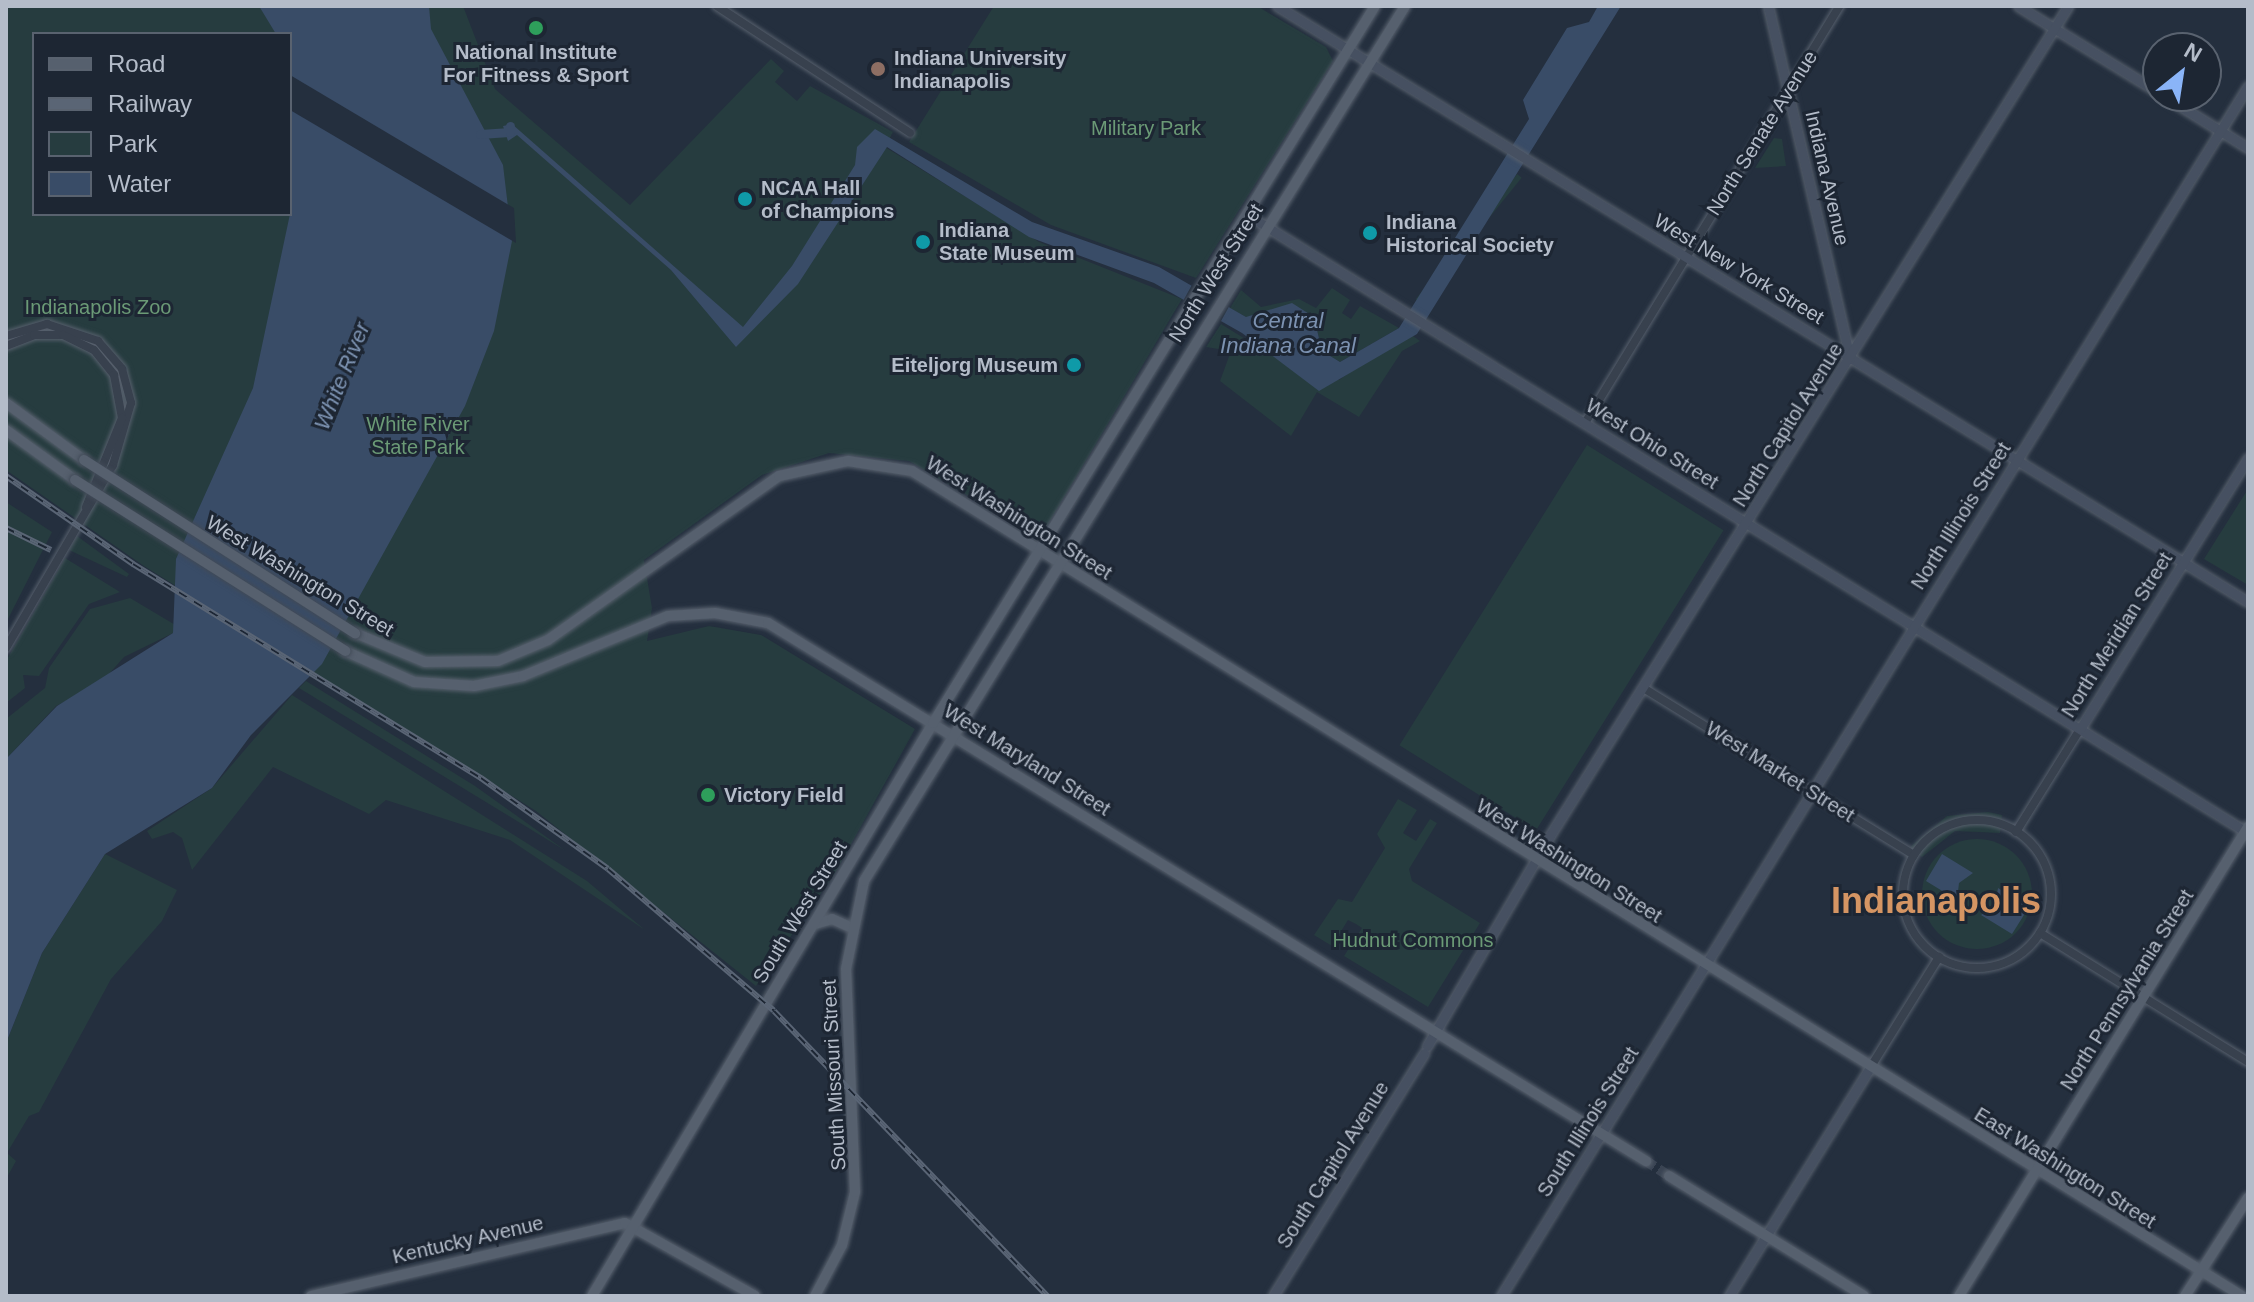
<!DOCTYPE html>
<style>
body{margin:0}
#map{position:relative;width:2254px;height:1302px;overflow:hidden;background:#242f3e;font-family:Helvetica,sans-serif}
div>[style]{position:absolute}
.green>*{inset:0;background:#263c3f;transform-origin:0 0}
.round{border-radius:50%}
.water>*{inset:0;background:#394c67}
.pier>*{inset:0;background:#242f3e;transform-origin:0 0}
.canal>*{height:9px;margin:-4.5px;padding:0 4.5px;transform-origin:4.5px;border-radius:4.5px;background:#394c67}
.primary-tunnel>*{height:10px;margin-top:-5px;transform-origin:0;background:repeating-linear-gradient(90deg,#3a4453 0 10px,transparent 0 15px)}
.roads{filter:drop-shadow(0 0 2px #565f6c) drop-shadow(0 0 2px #565f6c)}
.tertiary>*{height:8px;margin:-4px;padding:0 4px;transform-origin:4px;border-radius:4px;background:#38414e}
.tertiary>.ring{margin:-4px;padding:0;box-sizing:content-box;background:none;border:8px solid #38414e;border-radius:50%}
.secondary>*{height:9px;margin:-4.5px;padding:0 4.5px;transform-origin:4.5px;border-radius:4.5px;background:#465061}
.primary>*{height:10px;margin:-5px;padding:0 5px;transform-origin:5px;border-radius:5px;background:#56606e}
.rail>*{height:6px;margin-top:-3px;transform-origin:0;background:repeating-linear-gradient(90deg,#1d2633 0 9px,#5a6575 0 18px);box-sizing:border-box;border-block:2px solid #5a6575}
.bridges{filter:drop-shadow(0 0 2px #414a57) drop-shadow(0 0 2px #414a57)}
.primary-bridge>*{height:10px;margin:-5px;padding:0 5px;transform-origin:5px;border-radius:5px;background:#56606e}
.dots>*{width:22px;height:22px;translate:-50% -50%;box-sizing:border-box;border:4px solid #1d2633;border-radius:50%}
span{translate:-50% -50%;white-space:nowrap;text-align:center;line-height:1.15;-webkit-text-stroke:6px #1d2633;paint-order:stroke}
.poi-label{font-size:20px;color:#b4bcc9;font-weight:700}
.left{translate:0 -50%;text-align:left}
.right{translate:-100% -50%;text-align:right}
.park-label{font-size:20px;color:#6b9a76}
.street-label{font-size:20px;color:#b4bcc9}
.water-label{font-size:22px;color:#7c92b1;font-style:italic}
.town-label{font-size:36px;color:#d59563;font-weight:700}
.frame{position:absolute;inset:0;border:8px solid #b4bcc9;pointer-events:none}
.legend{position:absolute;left:32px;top:32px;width:260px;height:184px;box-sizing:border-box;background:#1d2633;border:2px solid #59626f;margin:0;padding:10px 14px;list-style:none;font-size:24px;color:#b4bcc9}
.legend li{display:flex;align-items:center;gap:16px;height:40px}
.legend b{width:40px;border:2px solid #59626f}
.north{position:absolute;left:2142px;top:32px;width:80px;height:80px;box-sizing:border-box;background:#1d2633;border:2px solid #59626f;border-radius:50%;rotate:30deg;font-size:22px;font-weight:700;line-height:32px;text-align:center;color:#b4bcc9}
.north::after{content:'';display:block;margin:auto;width:28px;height:36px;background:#8ab4f8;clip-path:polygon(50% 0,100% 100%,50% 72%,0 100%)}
</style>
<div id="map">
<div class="green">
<div style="clip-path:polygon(evenodd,6px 6px,463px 6px,495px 89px,630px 205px,771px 59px,784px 71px,775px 82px,797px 101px,810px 86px,893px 132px,885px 147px,1039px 242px,1182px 299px,1047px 526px,1037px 521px,1030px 532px,909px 461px,829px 453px,762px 475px,644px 560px,652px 608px,647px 641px,709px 626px,761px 635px,915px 729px,835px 873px,756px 986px,536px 811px,144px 566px,6px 470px,6px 6px,34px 34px,290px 34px,290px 214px,34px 214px,34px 34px)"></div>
<div style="clip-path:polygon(994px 6px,1257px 6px,1326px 47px,1333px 61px,1196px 278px,1051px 225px,909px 142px)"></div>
<div style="clip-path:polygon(1774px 138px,1782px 139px,1786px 166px,1755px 168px)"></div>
<div style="left:1517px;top:174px;width:6px;height:161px;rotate:39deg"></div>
<div style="clip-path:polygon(1332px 288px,1350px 300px,1342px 313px,1351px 319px,1360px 306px,1399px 328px,1340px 362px,1322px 351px,1314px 317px,1246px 317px,1230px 308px,1241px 290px,1261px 307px,1299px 299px,1316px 308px)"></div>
<div style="clip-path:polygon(1221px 324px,1305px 376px,1339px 380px,1384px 348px,1413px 336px,1420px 341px,1402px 351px,1359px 417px,1317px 392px,1291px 436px,1220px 381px,1231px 351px,1206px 347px)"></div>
<div style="left:1587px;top:445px;width:161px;height:354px;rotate:32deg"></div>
<div style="clip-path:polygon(2248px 489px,2248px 585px,2204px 559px)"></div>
<div style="clip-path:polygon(6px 502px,52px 532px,6px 623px)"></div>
<div style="clip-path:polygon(77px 536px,129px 574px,127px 577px,69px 550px)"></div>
<div style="clip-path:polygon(65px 558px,120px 592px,89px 604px,39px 676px,23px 675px,25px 688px,6px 703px,6px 661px)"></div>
<div style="clip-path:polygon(130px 598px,177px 626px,173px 633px,124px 657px,101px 683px,56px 706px,6px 759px,6px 719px,45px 688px,49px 668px,90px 609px)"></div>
<div style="clip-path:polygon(306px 681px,475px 786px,566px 851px,299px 688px)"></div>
<div style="clip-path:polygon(292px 695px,587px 881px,645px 930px,510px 840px,386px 800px,369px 814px,273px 767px,192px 870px,182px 838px,173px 832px,152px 839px,147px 831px,212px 788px)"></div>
<div style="clip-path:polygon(1398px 799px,1417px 810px,1403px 833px,1416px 841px,1430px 819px,1437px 823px,1409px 869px,1412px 881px,1480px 923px,1428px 1007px,1344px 956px,1362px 928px,1356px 924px,1348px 920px,1332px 946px,1314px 935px,1338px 899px,1352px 902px,1385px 848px,1377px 834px)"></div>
<div style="clip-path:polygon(1988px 812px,2002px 815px,2000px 833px,1955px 831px,1922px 857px,1910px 847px,1947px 816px)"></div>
<div class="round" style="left:1922px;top:839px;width:110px;height:110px"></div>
<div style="clip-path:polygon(105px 854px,177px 890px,162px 921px,111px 979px,39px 1112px,29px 1116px,7px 1153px,16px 1161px,6px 1179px,6px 1043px,42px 953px)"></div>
</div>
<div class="water">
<div style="clip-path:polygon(259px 6px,429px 6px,431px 29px,503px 165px,512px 241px,494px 331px,465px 406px,322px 664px,251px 735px,212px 788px,105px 854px,42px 953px,6px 1043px,6px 759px,57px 706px,173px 633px,176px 559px,253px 388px,290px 214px,290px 34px,276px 34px)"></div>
<div style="clip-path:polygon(1598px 6px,1621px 6px,1417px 334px,1319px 391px,1242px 333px,1154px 283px,1029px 237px,887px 147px,798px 284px,736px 347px,671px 270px,517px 135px,508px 141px,503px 126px,512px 124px,743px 327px,792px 266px,855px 165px,857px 147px,875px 129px,1032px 222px,1159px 267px,1246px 317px,1292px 303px,1314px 317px,1322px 351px,1340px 362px,1399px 328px,1529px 119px,1523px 100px,1567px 28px,1589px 22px)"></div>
<div style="clip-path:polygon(1942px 854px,1973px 873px,1959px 883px,1957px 900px,1926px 881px)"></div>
<div style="clip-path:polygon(1998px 888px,2029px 907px,2012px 934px,1981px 915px,1995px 905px)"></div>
</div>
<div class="pier">
<div style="clip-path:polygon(290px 75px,514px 208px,516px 243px,290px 110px)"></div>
<div style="left:1193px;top:283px;width:43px;height:24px;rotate:29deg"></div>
</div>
<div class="canal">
<div style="left:480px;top:134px;width:30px;rotate:-4deg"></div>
<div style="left:510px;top:132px;width:6px;rotate:-90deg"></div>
</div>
<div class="primary-tunnel">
<div style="left:1646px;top:1161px;width:27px;rotate:33deg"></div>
</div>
<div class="roads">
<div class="tertiary">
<div style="left:717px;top:6px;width:231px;rotate:33.3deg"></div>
<div style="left:6px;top:336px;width:43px;rotate:-16.3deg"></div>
<div style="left:47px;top:324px;width:54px;rotate:18.4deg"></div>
<div style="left:98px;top:341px;width:37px;rotate:49deg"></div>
<div style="left:122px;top:369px;width:35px;rotate:75deg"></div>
<div style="left:131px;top:403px;width:65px;rotate:106.2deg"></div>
<div style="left:113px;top:465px;width:212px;rotate:120.3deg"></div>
<div style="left:6px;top:346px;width:30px;rotate:-21deg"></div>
<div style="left:34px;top:335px;width:29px"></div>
<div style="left:63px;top:335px;width:34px;rotate:26deg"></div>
<div style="left:94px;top:350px;width:32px;rotate:51deg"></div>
<div style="left:114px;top:375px;width:44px;rotate:79.5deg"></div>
<div style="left:122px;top:418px;width:96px;rotate:112deg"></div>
<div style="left:1585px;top:423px;width:489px;rotate:-58.6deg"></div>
<div style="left:1645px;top:689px;width:316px;rotate:31.7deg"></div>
<div class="ring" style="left:1903px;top:820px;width:140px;height:140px"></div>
<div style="left:2016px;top:832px;width:121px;rotate:-58.1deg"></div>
<div style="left:2040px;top:933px;width:245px;rotate:31.8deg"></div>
<div style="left:1870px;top:1068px;width:131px;rotate:-58.1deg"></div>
</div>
<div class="secondary">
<div style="left:1277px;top:6px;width:1139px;rotate:31.54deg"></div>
<div style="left:1768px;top:6px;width:362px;rotate:76.9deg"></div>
<div style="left:2018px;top:6px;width:164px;rotate:31.6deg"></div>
<div style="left:2164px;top:96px;width:99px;rotate:31.8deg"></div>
<div style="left:1246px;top:214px;width:1178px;rotate:31.71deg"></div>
<div style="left:2080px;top:729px;width:319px;rotate:-58.2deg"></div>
<div style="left:1427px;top:1046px;width:242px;rotate:-59.7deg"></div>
<div style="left:1549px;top:837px;width:980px;rotate:-58.01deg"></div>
<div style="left:1273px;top:1296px;width:286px;rotate:-58.1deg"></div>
<div style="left:1501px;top:1296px;width:1422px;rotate:-58.31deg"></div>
<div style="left:1729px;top:1296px;width:268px;rotate:-58.3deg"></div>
</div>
<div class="primary">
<div style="left:6px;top:403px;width:97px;rotate:36.2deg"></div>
<div style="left:6px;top:430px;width:85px;rotate:35.9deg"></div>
<div style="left:355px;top:633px;width:76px;rotate:22.5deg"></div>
<div style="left:425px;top:662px;width:73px;rotate:-0.8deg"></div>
<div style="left:498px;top:661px;width:54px;rotate:-22.8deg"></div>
<div style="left:548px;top:640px;width:283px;rotate:-35.4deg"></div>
<div style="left:779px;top:476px;width:71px;rotate:-12.3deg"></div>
<div style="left:848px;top:461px;width:65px;rotate:8.9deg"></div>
<div style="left:912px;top:471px;width:1565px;rotate:31.81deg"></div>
<div style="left:345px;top:651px;width:76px;rotate:24.2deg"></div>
<div style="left:414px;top:682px;width:60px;rotate:3.8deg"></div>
<div style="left:474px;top:686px;width:50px;rotate:-11.5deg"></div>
<div style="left:523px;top:676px;width:157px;rotate:-22.5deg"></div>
<div style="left:668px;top:616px;width:47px;rotate:-3.7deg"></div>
<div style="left:715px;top:613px;width:54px;rotate:10.7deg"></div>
<div style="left:768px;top:623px;width:1030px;rotate:31.5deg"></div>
<div style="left:815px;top:924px;width:18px;rotate:-16deg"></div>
<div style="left:832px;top:919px;width:20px;rotate:24deg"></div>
<div style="left:1669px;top:1176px;width:229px;rotate:31.6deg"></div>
<div style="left:311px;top:1296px;width:322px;rotate:-13.1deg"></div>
<div style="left:625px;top:1223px;width:149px;rotate:29.3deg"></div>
<div style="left:592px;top:1296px;width:667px;rotate:-59.24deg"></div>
<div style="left:933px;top:723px;width:842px;rotate:-58.35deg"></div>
<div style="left:815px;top:1296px;width:58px;rotate:-62.1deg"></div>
<div style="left:842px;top:1245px;width:55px;rotate:-76.2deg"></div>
<div style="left:855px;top:1192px;width:223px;rotate:-92.3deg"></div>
<div style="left:846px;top:969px;width:90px;rotate:-78.4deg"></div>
<div style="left:864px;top:881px;width:1029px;rotate:-58.27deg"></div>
<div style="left:1959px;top:1296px;width:551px;rotate:-58.36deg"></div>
<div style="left:2185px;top:1296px;width:117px;rotate:-57.3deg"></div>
</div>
</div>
<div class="rail">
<div style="left:6px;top:476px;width:155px;rotate:34.7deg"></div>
<div style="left:133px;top:564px;width:409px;rotate:31.6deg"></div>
<div style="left:481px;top:778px;width:156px;rotate:35.6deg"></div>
<div style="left:608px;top:869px;width:218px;rotate:40.5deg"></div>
<div style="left:774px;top:1011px;width:395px;rotate:46.2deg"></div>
<div style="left:6px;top:528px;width:50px;rotate:26.1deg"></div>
</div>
<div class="bridges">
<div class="primary-bridge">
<div style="left:84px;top:460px;width:322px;rotate:32.6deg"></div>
<div style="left:75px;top:480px;width:320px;rotate:32.3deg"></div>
</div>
</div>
<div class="dots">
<div style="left:536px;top:28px;background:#2e9e5b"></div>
<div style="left:878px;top:69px;background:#8d6e63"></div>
<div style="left:745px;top:199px;background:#0f9aa8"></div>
<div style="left:1370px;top:233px;background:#0f9aa8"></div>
<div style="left:923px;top:242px;background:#0f9aa8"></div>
<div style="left:1074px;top:365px;background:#0f9aa8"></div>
<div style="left:708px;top:795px;background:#2e9e5b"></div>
</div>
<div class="poi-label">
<span style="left:536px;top:64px">National Institute<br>For Fitness &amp; Sport</span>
<span class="left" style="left:894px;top:70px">Indiana University<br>Indianapolis</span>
<span class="left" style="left:761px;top:200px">NCAA Hall<br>of Champions</span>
<span class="left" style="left:1386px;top:234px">Indiana<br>Historical Society</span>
<span class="left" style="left:939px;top:242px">Indiana<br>State Museum</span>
<span class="right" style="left:1058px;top:365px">Eiteljorg Museum</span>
<span class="left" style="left:724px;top:795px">Victory Field</span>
</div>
<div class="park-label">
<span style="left:1146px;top:128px">Military Park</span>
<span style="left:98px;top:307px">Indianapolis Zoo</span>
<span style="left:418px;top:436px">White River<br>State Park</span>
<span style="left:1413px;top:940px">Hudnut Commons</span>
</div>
<div class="street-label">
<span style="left:1762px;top:133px;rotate:-58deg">North Senate Avenue</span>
<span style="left:1827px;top:178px;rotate:77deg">Indiana Avenue</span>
<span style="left:1739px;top:269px;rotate:31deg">West New York Street</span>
<span style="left:1216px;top:273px;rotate:-58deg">North West Street</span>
<span style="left:1788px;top:425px;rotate:-58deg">North Capitol Avenue</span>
<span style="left:1652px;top:444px;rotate:32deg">West Ohio Street</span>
<span style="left:1961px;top:516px;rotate:-58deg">North Illinois Street</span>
<span style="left:1019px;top:518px;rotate:32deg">West Washington Street</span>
<span style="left:300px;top:576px;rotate:31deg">West Washington Street</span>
<span style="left:2117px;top:635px;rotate:-58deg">North Meridian Street</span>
<span style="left:1027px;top:760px;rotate:32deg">West Maryland Street</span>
<span style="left:1780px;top:772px;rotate:32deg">West Market Street</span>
<span style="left:1569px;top:861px;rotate:32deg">West Washington Street</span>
<span style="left:800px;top:912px;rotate:-59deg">South West Street</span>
<span style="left:2127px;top:990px;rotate:-58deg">North Pennsylvania Street</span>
<span style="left:834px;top:1075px;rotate:-93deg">South Missouri Street</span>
<span style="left:1588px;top:1122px;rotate:-58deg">South Illinois Street</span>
<span style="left:1333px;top:1165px;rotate:-58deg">South Capitol Avenue</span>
<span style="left:2065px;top:1168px;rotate:32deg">East Washington Street</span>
<span style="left:468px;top:1240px;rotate:-13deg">Kentucky Avenue</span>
</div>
<div class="water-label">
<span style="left:1288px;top:333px">Central<br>Indiana Canal</span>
<span style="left:342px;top:376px;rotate:-68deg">White River</span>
</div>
<div class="town-label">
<span style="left:1936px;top:901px">Indianapolis</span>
</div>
<div class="frame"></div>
<ul class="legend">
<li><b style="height:10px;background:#56606e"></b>Road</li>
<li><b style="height:10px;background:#5a6575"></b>Railway</li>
<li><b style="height:22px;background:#263c3f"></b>Park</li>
<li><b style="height:22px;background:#394c67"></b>Water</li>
</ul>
<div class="north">N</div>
</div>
